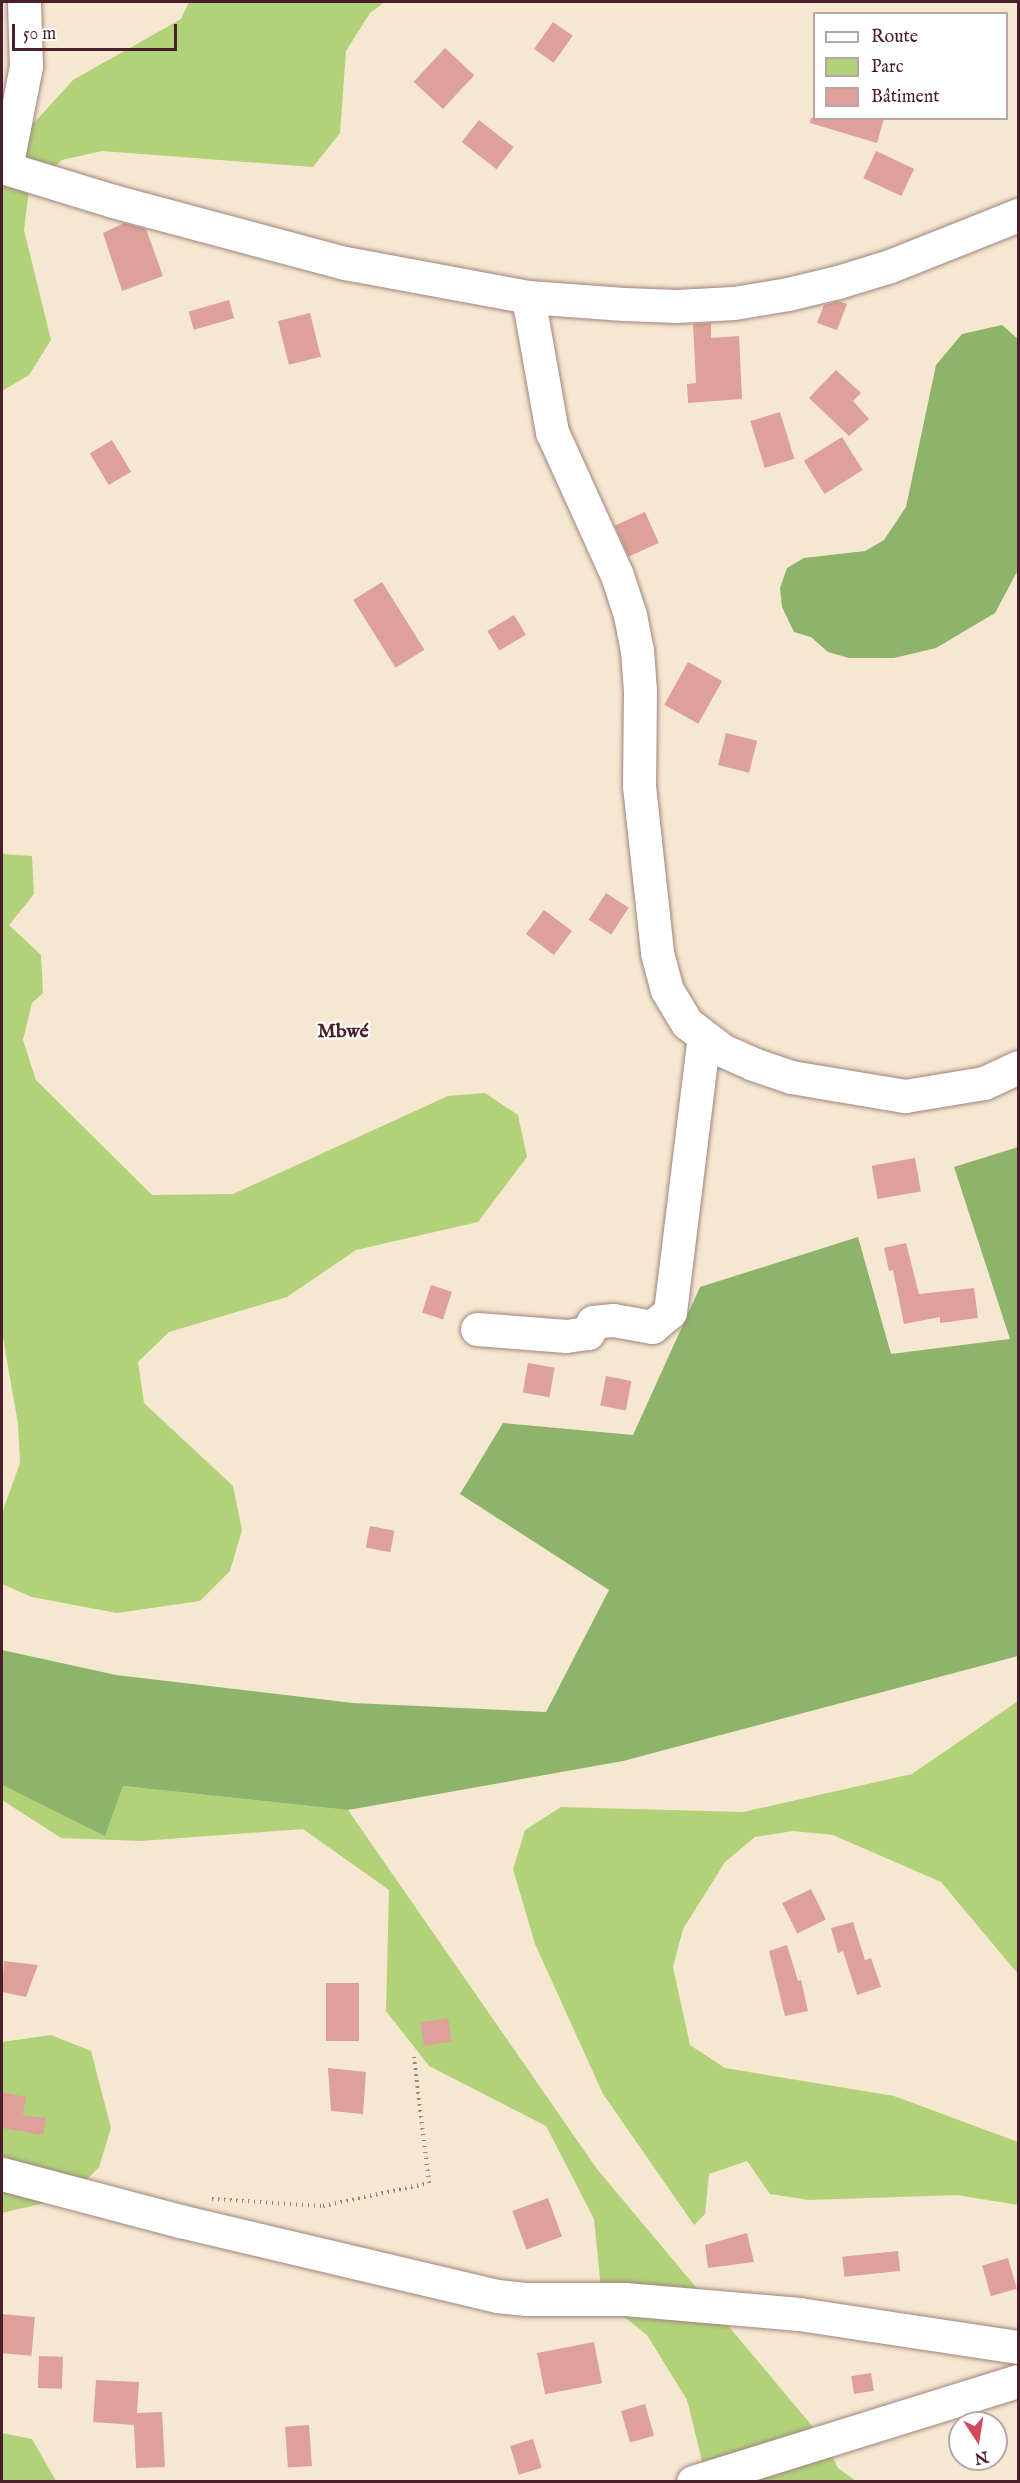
<!DOCTYPE html>
<meta charset="utf-8">
<style>
body{margin:0}
#map{position:relative;width:1020px;height:2483px;overflow:hidden;background:#f6e7d1;font-family:"IM FELL English",serif}
div>[style]{position:absolute}
.green>*{inset:0;background:#b2d27a}
.forest>*{inset:0;background:#8db46a}
.building>*{inset:0;background:#dda199;transform-origin:0 0}
.path>*{height:4px;margin-top:-2px;transform-origin:0;background:repeating-linear-gradient(90deg,#a0837e 0 1.5px,transparent 0 6px)}
.roads{filter:drop-shadow(0 0 2px #a0837e) drop-shadow(0 0 2px #a0837e)}
.minor>*{height:33px;margin:-16.5px;padding:0 16.5px;transform-origin:16.5px;border-radius:16.5px;background:#fff}
span{translate:-50% -50%;white-space:nowrap;text-align:center;line-height:1.15;-webkit-text-stroke:4.5px #fff;paint-order:stroke}
.quarter-label{font-size:20px;color:#4a1f2b;font-weight:700}
.frame{position:absolute;inset:0;border:3px solid #4a1f2b;pointer-events:none}
.legend{position:absolute;left:813px;top:12px;width:195px;height:108px;box-sizing:border-box;background:#fff;border:2px solid #b7a5aa;margin:0;padding:8px 10px;list-style:none;font-size:18px;color:#4a1f2b}
.legend li{display:flex;align-items:center;gap:12px;height:30px}
.legend b{width:30px;border:2px solid #b7a5aa}
.north{position:absolute;left:948px;top:2411px;width:60px;height:60px;box-sizing:border-box;background:#fff;border:2px solid #b7a5aa;border-radius:50%;rotate:168deg;font-size:16px;font-weight:700;line-height:24px;text-align:center;color:#4a1f2b}
.north::after{content:'';display:block;margin:auto;width:21px;height:27px;background:#d1495b;clip-path:polygon(50% 0,100% 100%,50% 72%,0 100%)}
.scale{position:absolute;left:12px;top:24px;width:165px;height:27px;box-sizing:border-box;border:3px solid #4a1f2b;border-top:0;padding-left:8px;font-size:18px;line-height:21px;white-space:nowrap;color:#4a1f2b;-webkit-text-stroke:4px #fff;paint-order:stroke}
</style>
<div id="map">
<div class="green">
<div style="clip-path:polygon(189px 2px,385px 2px,370px 13px,346px 51px,340px 133px,313px 167px,102px 151px,62px 160px,29px 189px,24px 230px,51px 340px,29px 375px,2px 391px,2px 158px,73px 80px,181px 19px)"></div>
<div style="clip-path:polygon(2px 854px,32px 856px,34px 894px,9px 925px,41px 955px,43px 993px,32px 1003px,23px 1040px,36px 1080px,152px 1195px,233px 1194px,448px 1096px,485px 1093px,518px 1115px,527px 1157px,478px 1222px,356px 1250px,287px 1297px,169px 1332px,138px 1362px,144px 1403px,233px 1486px,242px 1530px,230px 1571px,200px 1601px,117px 1613px,32px 1597px,2px 1584px,2px 1513px,20px 1463px,18px 1424px,2px 1332px)"></div>
<div style="clip-path:polygon(1018px 1701px,1018px 1974px,941px 1882px,833px 1835px,793px 1831px,755px 1837px,725px 1862px,683px 1929px,673px 1967px,690px 2045px,725px 2068px,894px 2096px,1018px 2142px,1018px 2205px,957px 2195px,809px 2200px,770px 2194px,747px 2161px,709px 2174px,705px 2214px,694px 2225px,603px 2094px,535px 1944px,513px 1869px,525px 1830px,561px 1807px,743px 1812px,912px 1774px)"></div>
<div style="clip-path:polygon(2px 1785px,105px 1835px,123px 1786px,348px 1810px,597px 2169px,823px 2439px,838px 2468px,856px 2481px,707px 2481px,687px 2400px,647px 2335px,602px 2299px,594px 2219px,546px 2126px,429px 2066px,386px 2011px,389px 1890px,303px 1829px,141px 1841px,61px 1838px,2px 1800px)"></div>
<div style="clip-path:polygon(51px 2035px,91px 2051px,111px 2128px,99px 2167px,70px 2197px,2px 2213px,2px 2042px)"></div>
<div style="clip-path:polygon(2px 2433px,32px 2439px,56px 2481px,2px 2481px)"></div>
</div>
<div class="forest">
<div style="clip-path:polygon(1002px 325px,1018px 339px,1018px 570px,995px 613px,936px 648px,894px 658px,849px 658px,828px 652px,811px 637px,794px 632px,782px 607px,780px 588px,787px 568px,804px 558px,865px 551px,884px 540px,906px 507px,936px 365px,962px 334px)"></div>
<div style="clip-path:polygon(1018px 1147px,1018px 1656px,623px 1761px,348px 1810px,123px 1786px,105px 1836px,2px 1785px,2px 1650px,116px 1675px,353px 1703px,546px 1712px,609px 1590px,460px 1494px,503px 1423px,633px 1435px,700px 1287px,858px 1237px,891px 1354px,1010px 1339px,954px 1167px)"></div>
</div>
<div class="building">
<div style="left:553px;top:22px;width:24px;height:33px;rotate:35deg"></div>
<div style="left:445px;top:48px;width:40px;height:46px;rotate:43deg"></div>
<div style="clip-path:polygon(811px 118px,884px 118px,877px 143px,810px 123px)"></div>
<div style="left:479px;top:120px;width:44px;height:28px;rotate:38deg"></div>
<div style="left:876px;top:151px;width:42px;height:30px;rotate:25deg"></div>
<div style="clip-path:polygon(124px 223px,146px 229px,163px 276px,122px 291px,103px 233px)"></div>
<div style="left:229px;top:300px;width:19px;height:42px;rotate:74deg"></div>
<div style="clip-path:polygon(838px 301px,847px 304px,837px 330px,817px 323px,824px 305px)"></div>
<div style="left:310px;top:313px;width:45px;height:33px;rotate:76deg"></div>
<div style="clip-path:polygon(711px 323px,711px 338px,739px 336px,742px 399px,688px 403px,687px 384px,696px 383px,693px 324px)"></div>
<div style="clip-path:polygon(836px 370px,861px 393px,853px 401px,869px 419px,849px 436px,809px 398px)"></div>
<div style="left:780px;top:412px;width:49px;height:31px;rotate:73deg"></div>
<div style="left:842px;top:437px;width:39px;height:45px;rotate:58deg"></div>
<div style="left:112px;top:440px;width:37px;height:26px;rotate:59deg"></div>
<div style="left:645px;top:512px;width:34px;height:33px;rotate:66deg"></div>
<div style="left:382px;top:582px;width:80px;height:34px;rotate:58deg"></div>
<div style="left:514px;top:615px;width:23px;height:31px;rotate:59deg"></div>
<div style="left:688px;top:662px;width:39px;height:49px;rotate:29deg"></div>
<div style="left:726px;top:733px;width:32px;height:33px;rotate:14deg"></div>
<div style="left:606px;top:893px;width:27px;height:32px;rotate:33deg"></div>
<div style="left:544px;top:910px;width:35px;height:30px;rotate:37deg"></div>
<div style="left:915px;top:1158px;width:34px;height:44px;rotate:80deg"></div>
<div style="clip-path:polygon(906px 1243px,919px 1294px,974px 1288px,978px 1318px,940px 1323px,940px 1317px,904px 1324px,893px 1270px,889px 1271px,884px 1248px)"></div>
<div style="left:431px;top:1285px;width:22px;height:29px;rotate:18deg"></div>
<div style="left:528px;top:1363px;width:27px;height:30px;rotate:10deg"></div>
<div style="left:606px;top:1376px;width:26px;height:30px;rotate:11deg"></div>
<div style="left:370px;top:1526px;width:25px;height:22px;rotate:11deg"></div>
<div style="left:811px;top:1889px;width:34px;height:32px;rotate:64deg"></div>
<div style="clip-path:polygon(853px 1922px,865px 1960px,871px 1958px,881px 1987px,857px 1995px,843px 1951px,838px 1953px,831px 1928px)"></div>
<div style="clip-path:polygon(787px 1945px,798px 1981px,801px 1980px,808px 2011px,785px 2016px,769px 1951px)"></div>
<div style="clip-path:polygon(4px 1961px,38px 1965px,26px 1997px,2px 1992px)"></div>
<div style="left:326px;top:1983px;width:33px;height:58px"></div>
<div style="left:448px;top:2018px;width:24px;height:28px;rotate:81deg"></div>
<div style="clip-path:polygon(328px 2068px,366px 2072px,363px 2114px,331px 2111px)"></div>
<div style="clip-path:polygon(2px 2092px,26px 2097px,23px 2115px,46px 2118px,43px 2135px,2px 2128px)"></div>
<div style="left:548px;top:2198px;width:41px;height:38px;rotate:70deg"></div>
<div style="clip-path:polygon(747px 2233px,754px 2262px,708px 2268px,705px 2245px)"></div>
<div style="left:898px;top:2251px;width:20px;height:56px;rotate:84deg"></div>
<div style="left:1008px;top:2258px;width:32px;height:27px;rotate:74deg"></div>
<div style="left:2px;top:2314px;width:33px;height:39px;rotate:5deg"></div>
<div style="left:594px;top:2342px;width:42px;height:58px;rotate:79deg"></div>
<div style="left:39px;top:2356px;width:24px;height:32px;rotate:2deg"></div>
<div style="left:871px;top:2373px;width:18px;height:20px;rotate:81deg"></div>
<div style="clip-path:polygon(96px 2380px,139px 2382px,137px 2413px,162px 2412px,165px 2467px,136px 2468px,134px 2425px,93px 2422px)"></div>
<div style="left:645px;top:2404px;width:33px;height:25px;rotate:74deg"></div>
<div style="left:309px;top:2425px;width:41px;height:24px;rotate:86deg"></div>
<div style="left:533px;top:2439px;width:30px;height:24px;rotate:73deg"></div>
</div>
<div class="path">
<div style="left:212px;top:2199px;width:111px;rotate:3.6deg"></div>
<div style="left:323px;top:2206px;width:108px;rotate:-12.2deg"></div>
<div style="left:429px;top:2183px;width:127px;rotate:-96.8deg"></div>
</div>
<div class="roads">
<div class="minor">
<div style="left:2px;top:167px;width:116px;rotate:17deg"></div>
<div style="left:113px;top:201px;width:240px;rotate:15deg"></div>
<div style="left:345px;top:263px;width:186px;rotate:10.5deg"></div>
<div style="left:528px;top:297px;width:96px;rotate:4.2deg"></div>
<div style="left:624px;top:304px;width:52px;rotate:2.2deg"></div>
<div style="left:676px;top:306px;width:58px;rotate:-3deg"></div>
<div style="left:734px;top:303px;width:55px;rotate:-9.5deg"></div>
<div style="left:788px;top:294px;width:51px;rotate:-13.5deg"></div>
<div style="left:838px;top:282px;width:54px;rotate:-17.1deg"></div>
<div style="left:890px;top:266px;width:138px;rotate:-21.7deg"></div>
<div style="left:6px;top:168px;width:104px;rotate:-78.9deg"></div>
<div style="left:26px;top:66px;width:64px;rotate:-91.8deg"></div>
<div style="left:528px;top:297px;width:137px;rotate:79.9deg"></div>
<div style="left:552px;top:432px;width:157px;rotate:65.6deg"></div>
<div style="left:617px;top:575px;width:42px;rotate:72deg"></div>
<div style="left:630px;top:615px;width:36px;rotate:79deg"></div>
<div style="left:637px;top:650px;width:41px;rotate:85.8deg"></div>
<div style="left:640px;top:691px;width:95px;rotate:90.6deg"></div>
<div style="left:639px;top:786px;width:168px;rotate:83.8deg"></div>
<div style="left:657px;top:953px;width:38px;rotate:75deg"></div>
<div style="left:667px;top:990px;width:39px;rotate:59deg"></div>
<div style="left:687px;top:1023px;width:44px;rotate:37.6deg"></div>
<div style="left:722px;top:1050px;width:34px;rotate:24deg"></div>
<div style="left:753px;top:1064px;width:40px;rotate:18.9deg"></div>
<div style="left:791px;top:1077px;width:116px;rotate:9.5deg"></div>
<div style="left:905px;top:1096px;width:80px;rotate:-9.3deg"></div>
<div style="left:984px;top:1083px;width:38px;rotate:-25deg"></div>
<div style="left:477px;top:1329px;width:89px;rotate:4.5deg"></div>
<div style="left:566px;top:1336px;width:22px;rotate:-8deg"></div>
<div style="left:588px;top:1333px;width:12px;rotate:-66deg"></div>
<div style="left:593px;top:1322px;width:20px;rotate:-6deg"></div>
<div style="left:613px;top:1320px;width:40px;rotate:10deg"></div>
<div style="left:652px;top:1327px;width:23px;rotate:-40deg"></div>
<div style="left:670px;top:1312px;width:277px;rotate:-83deg"></div>
<div style="left:2px;top:2174px;width:184px;rotate:14.8deg"></div>
<div style="left:180px;top:2221px;width:326px;rotate:13.3deg"></div>
<div style="left:497px;top:2296px;width:30px;rotate:6deg"></div>
<div style="left:527px;top:2299px;width:98px"></div>
<div style="left:625px;top:2299px;width:175px;rotate:4.9deg"></div>
<div style="left:799px;top:2314px;width:221px;rotate:8.6deg"></div>
<div style="left:693px;top:2482px;width:340px;rotate:-17.3deg"></div>
</div>
</div>
<div class="quarter-label">
<span style="left:343px;top:1031px">Mbwé</span>
</div>
<div class="frame"></div>
<ul class="legend">
<li><b style="height:8px;background:#fff"></b>Route</li>
<li><b style="height:16px;background:#b2d27a"></b>Parc</li>
<li><b style="height:16px;background:#dda199"></b>Bâtiment</li>
</ul>
<div class="north">N</div>
<div class="scale">50 m</div>
</div>
